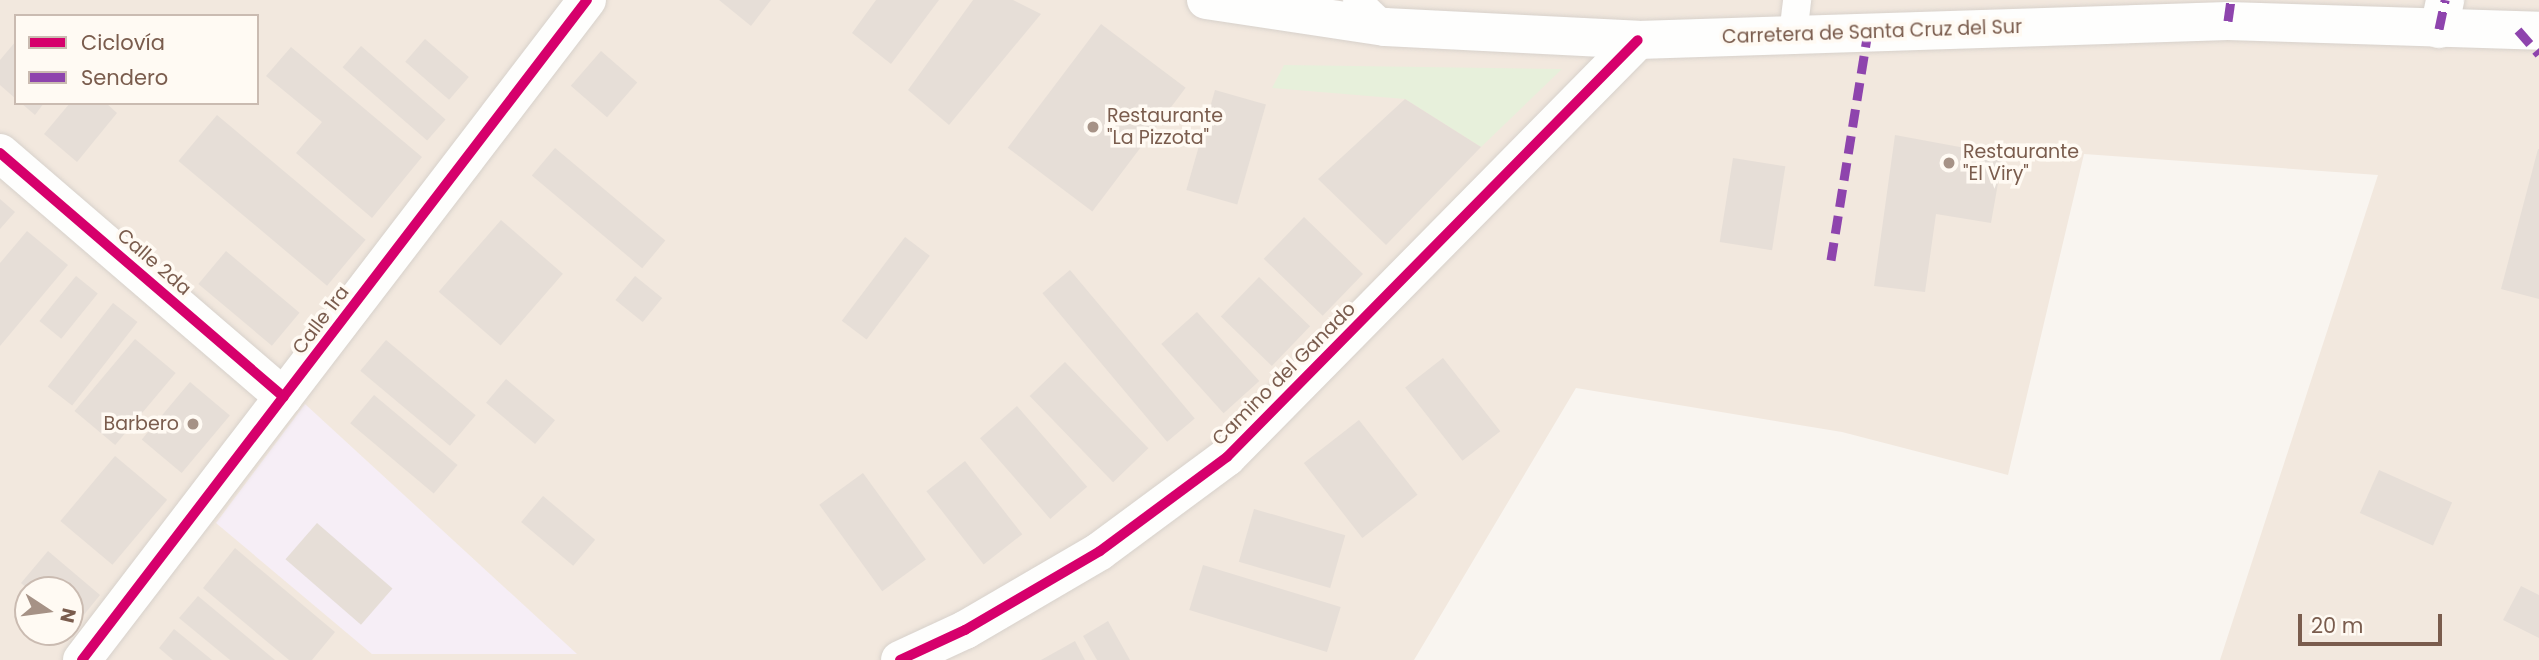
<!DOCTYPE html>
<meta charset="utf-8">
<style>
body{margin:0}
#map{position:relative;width:2539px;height:660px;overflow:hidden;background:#f9f5f0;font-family:Poppins,sans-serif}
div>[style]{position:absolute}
.residential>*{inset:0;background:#f2e8de}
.education>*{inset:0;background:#f6eef6}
.green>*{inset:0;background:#e7f0db}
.building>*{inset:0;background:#e6ded7;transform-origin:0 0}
.roads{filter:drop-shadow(0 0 2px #d7d1cb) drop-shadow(0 0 2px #d7d1cb)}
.service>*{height:28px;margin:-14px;padding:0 14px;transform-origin:14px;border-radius:14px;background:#fefefd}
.minor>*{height:38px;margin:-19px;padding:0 19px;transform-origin:19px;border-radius:19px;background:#fefefd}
.tertiary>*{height:38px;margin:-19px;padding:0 19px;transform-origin:19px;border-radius:19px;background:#fefefd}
.secondary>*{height:38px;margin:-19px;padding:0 19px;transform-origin:19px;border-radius:19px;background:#fefefd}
.quiet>*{height:9px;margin-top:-4.5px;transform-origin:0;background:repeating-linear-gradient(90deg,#8e44ad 0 18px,transparent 0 27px)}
.cycleway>*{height:10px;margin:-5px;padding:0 5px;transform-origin:5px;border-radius:5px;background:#d6006c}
.dots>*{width:19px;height:19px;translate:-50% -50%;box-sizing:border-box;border:4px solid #fffaf3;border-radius:50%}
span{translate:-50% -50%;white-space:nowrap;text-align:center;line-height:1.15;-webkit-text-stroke:7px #fffaf3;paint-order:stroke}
.street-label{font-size:19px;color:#7a5c4d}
.poi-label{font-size:19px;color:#7a5c4d}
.left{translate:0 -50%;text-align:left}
.right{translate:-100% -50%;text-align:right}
.legend{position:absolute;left:14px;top:14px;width:245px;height:91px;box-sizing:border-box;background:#fffaf3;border:2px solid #cabbb1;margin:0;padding:9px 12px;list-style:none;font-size:21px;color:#7a5c4d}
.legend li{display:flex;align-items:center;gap:14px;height:35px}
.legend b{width:35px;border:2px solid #cabbb1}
.north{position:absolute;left:14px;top:576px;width:70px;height:70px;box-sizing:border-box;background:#fffaf3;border:2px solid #cabbb1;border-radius:50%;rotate:103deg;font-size:19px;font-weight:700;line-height:28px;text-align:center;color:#7a5c4d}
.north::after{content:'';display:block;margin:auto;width:24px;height:32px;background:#a69286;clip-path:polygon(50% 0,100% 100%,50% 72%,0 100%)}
.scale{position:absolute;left:2298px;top:614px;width:144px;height:32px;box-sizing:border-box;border:4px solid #7a5c4d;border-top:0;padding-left:9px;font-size:21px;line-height:24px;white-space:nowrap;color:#7a5c4d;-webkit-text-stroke:5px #fffaf3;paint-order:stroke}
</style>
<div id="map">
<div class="residential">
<div style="clip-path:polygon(evenodd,0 0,2539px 0,2539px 660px,2220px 660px,2378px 175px,2084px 154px,2008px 475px,1842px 432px,1576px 388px,1414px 660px,0 660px,0 0,16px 16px,257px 16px,257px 103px,16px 103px,16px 16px,0 0,28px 590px,70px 590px,70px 632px,28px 632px,28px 590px)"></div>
</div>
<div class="education">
<div style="clip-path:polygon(305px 404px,577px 654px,372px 654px,216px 523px)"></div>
</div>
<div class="green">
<div style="clip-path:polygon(1284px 65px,1562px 69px,1481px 147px,1405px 99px,1272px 88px)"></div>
</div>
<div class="building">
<div style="clip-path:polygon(719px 0,771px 0,751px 26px)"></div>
<div style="clip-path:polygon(876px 0,939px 0,891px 64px,852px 33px)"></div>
<div style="clip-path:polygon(973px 0,1013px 0,1041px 14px,949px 125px,908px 90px)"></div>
<div style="left:1101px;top:24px;width:106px;height:155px;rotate:37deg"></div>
<div style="left:425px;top:39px;width:58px;height:30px;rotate:41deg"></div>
<div style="clip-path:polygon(16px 41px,16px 99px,0 85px,0 60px)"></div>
<div style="left:361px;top:46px;width:112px;height:28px;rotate:41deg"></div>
<div style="clip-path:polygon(291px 47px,422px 157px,372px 218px,296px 153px,322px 122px,266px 76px)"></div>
<div style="left:601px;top:51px;width:48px;height:46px;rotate:41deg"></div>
<div style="left:1215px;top:90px;width:53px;height:104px;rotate:16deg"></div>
<div style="clip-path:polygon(1405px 99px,1481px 147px,1386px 245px,1318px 179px)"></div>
<div style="clip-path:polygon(21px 103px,44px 103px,35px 115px)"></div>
<div style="clip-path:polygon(70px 103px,106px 103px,117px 113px,77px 162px,44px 134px)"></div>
<div style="left:217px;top:115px;width:194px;height:60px;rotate:40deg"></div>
<div style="clip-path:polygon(1895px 135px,2003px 155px,1991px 223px,1936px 214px,1925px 292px,1874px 286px)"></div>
<div style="left:555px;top:148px;width:144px;height:36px;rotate:40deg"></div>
<div style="clip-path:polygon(2538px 149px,2539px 149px,2539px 299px,2501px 289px)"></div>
<div style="left:1733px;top:158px;width:53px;height:85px;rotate:9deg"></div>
<div style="clip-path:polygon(0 199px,15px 212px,0 229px)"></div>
<div style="left:1304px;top:217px;width:82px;height:58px;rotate:44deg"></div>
<div style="left:501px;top:220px;width:82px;height:95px;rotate:41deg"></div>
<div style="clip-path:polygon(27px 231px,68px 265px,0 346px,0 263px)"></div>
<div style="left:905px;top:237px;width:31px;height:105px;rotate:37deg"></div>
<div style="left:226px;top:251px;width:96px;height:43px;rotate:40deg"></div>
<div style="left:1070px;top:270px;width:194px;height:36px;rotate:50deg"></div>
<div style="left:76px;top:276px;width:28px;height:58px;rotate:39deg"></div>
<div style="left:635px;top:276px;width:35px;height:31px;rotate:39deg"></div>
<div style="left:1259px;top:277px;width:71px;height:55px;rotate:44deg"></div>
<div style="left:113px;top:303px;width:31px;height:106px;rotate:38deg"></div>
<div style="left:1197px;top:312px;width:93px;height:48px;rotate:48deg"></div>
<div style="left:135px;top:339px;width:53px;height:94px;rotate:40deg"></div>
<div style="left:386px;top:340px;width:117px;height:40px;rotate:40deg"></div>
<div style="left:1443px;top:358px;width:93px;height:48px;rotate:52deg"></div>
<div style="left:1065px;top:362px;width:120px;height:49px;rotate:46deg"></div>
<div style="left:506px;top:379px;width:64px;height:31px;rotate:40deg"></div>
<div style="left:190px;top:382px;width:52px;height:75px;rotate:40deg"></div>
<div style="left:374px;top:395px;width:109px;height:37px;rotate:40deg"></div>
<div style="left:1017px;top:406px;width:107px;height:49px;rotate:49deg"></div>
<div style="left:1359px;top:420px;width:95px;height:70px;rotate:52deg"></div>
<div style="left:115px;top:456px;width:68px;height:85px;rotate:40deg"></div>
<div style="left:965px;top:461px;width:93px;height:49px;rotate:52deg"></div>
<div style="left:2379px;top:470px;width:80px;height:47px;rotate:24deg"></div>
<div style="left:863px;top:473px;width:107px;height:54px;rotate:54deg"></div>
<div style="left:543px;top:496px;width:68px;height:34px;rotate:40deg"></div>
<div style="left:1254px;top:509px;width:95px;height:55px;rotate:16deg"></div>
<div style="left:317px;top:523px;width:100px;height:48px;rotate:41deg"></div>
<div style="clip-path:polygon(235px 548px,335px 632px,312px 660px,289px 660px,203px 588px)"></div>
<div style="clip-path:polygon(48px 551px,100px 595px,74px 627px,70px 590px,29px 590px,21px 583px)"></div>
<div style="left:1203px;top:565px;width:144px;height:47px;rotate:17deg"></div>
<div style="clip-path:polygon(2521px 586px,2539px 595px,2539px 638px,2503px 620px)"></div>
<div style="clip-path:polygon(198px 596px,275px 660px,230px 660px,179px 618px)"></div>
<div style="clip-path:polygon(1108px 621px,1130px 660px,1097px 660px,1083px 636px)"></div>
<div style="clip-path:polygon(174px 629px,212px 660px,173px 660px,159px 648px)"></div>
<div style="clip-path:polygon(1075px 641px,1085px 660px,1041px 660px)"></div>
</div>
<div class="roads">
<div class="service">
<div style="left:1357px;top:0;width:39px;rotate:44deg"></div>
<div style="left:1793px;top:34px;width:34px;rotate:-83deg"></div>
</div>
<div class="minor">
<div style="left:2439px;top:29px;width:30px;rotate:-78deg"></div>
<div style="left:0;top:153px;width:374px;rotate:40.7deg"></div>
<div style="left:82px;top:660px;width:831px;rotate:-52.58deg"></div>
</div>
<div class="tertiary">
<div style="left:900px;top:660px;width:72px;rotate:-24.8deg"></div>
<div style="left:965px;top:630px;width:156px;rotate:-30.3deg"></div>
<div style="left:1100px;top:551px;width:158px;rotate:-36.5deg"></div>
<div style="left:1227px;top:457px;width:585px;rotate:-45.42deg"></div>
</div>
<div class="secondary">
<div style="left:1206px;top:0;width:181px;rotate:8.6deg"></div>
<div style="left:1385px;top:27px;width:253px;rotate:2.9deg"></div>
<div style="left:1638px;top:40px;width:590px;rotate:-1.84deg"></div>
<div style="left:2228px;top:21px;width:311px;rotate:1.8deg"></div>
</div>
</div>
<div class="quiet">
<div style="left:2228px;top:21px;width:21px;rotate:-82deg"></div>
<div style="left:2439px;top:29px;width:30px;rotate:-78deg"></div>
<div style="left:2518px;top:30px;width:32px;rotate:49deg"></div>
<div style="left:1831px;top:260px;width:232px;rotate:-80.8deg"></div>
</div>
<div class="cycleway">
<div style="left:0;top:153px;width:374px;rotate:40.7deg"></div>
<div style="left:82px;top:660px;width:831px;rotate:-52.58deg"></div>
<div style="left:900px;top:660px;width:72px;rotate:-24.8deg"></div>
<div style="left:965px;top:630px;width:156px;rotate:-30.3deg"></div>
<div style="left:1100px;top:551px;width:158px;rotate:-36.5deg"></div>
<div style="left:1227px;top:457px;width:585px;rotate:-45.42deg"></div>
</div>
<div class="dots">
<div style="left:1093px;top:127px;background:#a69286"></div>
<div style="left:1949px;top:163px;background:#a69286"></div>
<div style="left:193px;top:424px;background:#a69286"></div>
</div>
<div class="street-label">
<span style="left:1872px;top:32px;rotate:-2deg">Carretera de Santa Cruz del Sur</span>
<span style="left:154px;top:262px;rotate:41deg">Calle 2da</span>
<span style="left:321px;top:320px;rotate:-53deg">Calle 1ra</span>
<span style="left:1284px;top:374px;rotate:-45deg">Camino del Ganado</span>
</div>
<div class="poi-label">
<span class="left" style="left:1107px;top:127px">Restaurante<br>"La Pizzota"</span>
<span class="left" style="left:1963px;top:163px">Restaurante<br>"El Viry"</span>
<span class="right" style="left:179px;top:424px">Barbero</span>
</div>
<ul class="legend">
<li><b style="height:9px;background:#d6006c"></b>Ciclovía</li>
<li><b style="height:9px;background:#8e44ad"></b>Sendero</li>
</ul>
<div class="north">N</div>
<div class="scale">20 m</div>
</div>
